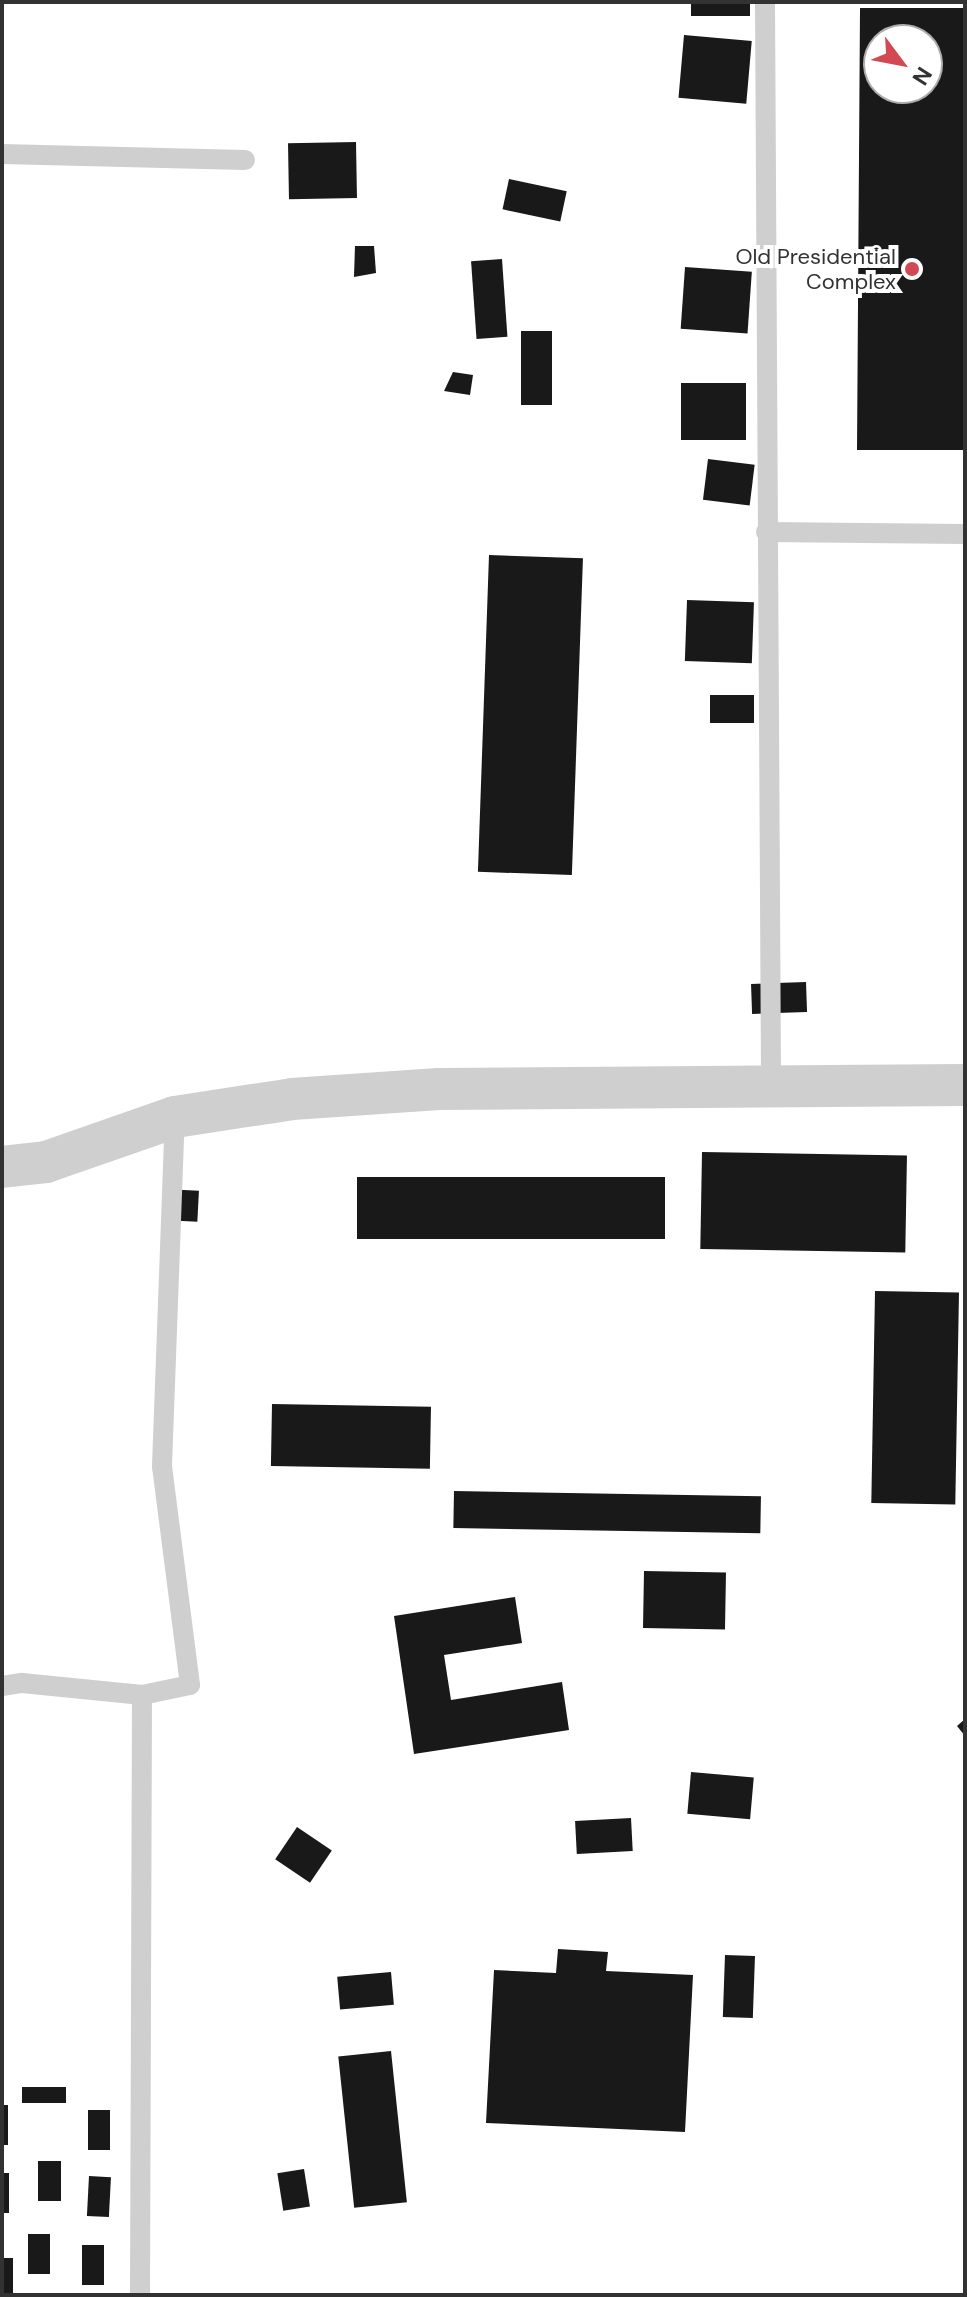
<!DOCTYPE html>
<style>
body{margin:0}
#map{position:relative;width:967px;height:2297px;overflow:hidden;background:#fff;font-family:"DM Sans",sans-serif}
div>[style]{position:absolute}
.building>*{inset:0;background:#191919;transform-origin:0 0}
.service>*{height:20px;margin:-10px;padding:0 10px;transform-origin:10px;border-radius:10px;background:#cfcfcf}
.minor>*{height:42px;margin:-21px;padding:0 21px;transform-origin:21px;border-radius:21px;background:#cfcfcf}
.dots>*{width:22px;height:22px;translate:-50% -50%;box-sizing:border-box;border:4px solid #fff;border-radius:50%}
span{translate:-50% -50%;white-space:nowrap;text-align:center;line-height:1.15;-webkit-text-stroke:8px #fff;paint-order:stroke}
.poi-label{font-size:22px;color:#323232}
.right{translate:-100% -50%;text-align:right}
.frame{position:absolute;inset:0;border:4px solid #323232;pointer-events:none}
.north{position:absolute;left:863px;top:24px;width:80px;height:80px;box-sizing:border-box;background:#fff;border:2px solid #adadad;border-radius:50%;rotate:122deg;font-size:22px;font-weight:700;line-height:32px;text-align:center;color:#323232}
.north::after{content:'';display:block;margin:auto;width:28px;height:36px;background:#d34953;clip-path:polygon(50% 0,100% 100%,50% 72%,0 100%)}
</style>
<div id="map">
<div class="building">
<div style="left:691px;top:2px;width:59px;height:14px"></div>
<div style="clip-path:polygon(evenodd,860px 8px,965px 8px,965px 450px,857px 450px,860px 8px,879px 40px,927px 40px,927px 88px,879px 88px,879px 40px)"></div>
<div style="left:684px;top:35px;width:68px;height:63px;rotate:5deg"></div>
<div style="left:356px;top:142px;width:56px;height:68px;rotate:89deg"></div>
<div style="left:509px;top:179px;width:59px;height:31px;rotate:12deg"></div>
<div style="clip-path:polygon(355px 246px,374px 246px,376px 273px,354px 277px)"></div>
<div style="left:502px;top:259px;width:78px;height:31px;rotate:86deg"></div>
<div style="left:685px;top:267px;width:67px;height:62px;rotate:4deg"></div>
<div style="left:521px;top:331px;width:31px;height:74px"></div>
<div style="clip-path:polygon(453px 372px,473px 375px,470px 395px,444px 391px)"></div>
<div style="left:746px;top:383px;width:57px;height:65px;rotate:90deg"></div>
<div style="left:708px;top:459px;width:47px;height:41px;rotate:7deg"></div>
<div style="left:489px;top:555px;width:94px;height:317px;rotate:2deg"></div>
<div style="left:687px;top:600px;width:67px;height:61px;rotate:2deg"></div>
<div style="left:710px;top:695px;width:44px;height:28px"></div>
<div style="left:806px;top:982px;width:30px;height:55px;rotate:88deg"></div>
<div style="left:702px;top:1152px;width:205px;height:97px;rotate:1deg"></div>
<div style="left:665px;top:1177px;width:62px;height:308px;rotate:90deg"></div>
<div style="left:164px;top:1189px;width:35px;height:31px;rotate:3deg"></div>
<div style="left:875px;top:1291px;width:84px;height:212px;rotate:1deg"></div>
<div style="left:272px;top:1404px;width:159px;height:62px;rotate:1deg"></div>
<div style="left:454px;top:1491px;width:307px;height:37px;rotate:1deg"></div>
<div style="left:644px;top:1571px;width:82px;height:57px;rotate:1deg"></div>
<div style="clip-path:polygon(515px 1597px,522px 1643px,444px 1655px,451px 1700px,562px 1682px,569px 1730px,414px 1754px,394px 1616px)"></div>
<div style="clip-path:polygon(965px 1719px,965px 1736px,957px 1726px)"></div>
<div style="left:691px;top:1772px;width:63px;height:42px;rotate:5deg"></div>
<div style="left:631px;top:1818px;width:33px;height:56px;rotate:87deg"></div>
<div style="left:297px;top:1827px;width:42px;height:39px;rotate:34deg"></div>
<div style="clip-path:polygon(558px 1949px,608px 1952px,606px 1971px,693px 1975px,685px 2132px,486px 2123px,494px 1970px,556px 1973px)"></div>
<div style="left:725px;top:1955px;width:30px;height:62px;rotate:2deg"></div>
<div style="left:391px;top:1972px;width:33px;height:54px;rotate:85deg"></div>
<div style="left:391px;top:2051px;width:152px;height:53px;rotate:84deg"></div>
<div style="left:66px;top:2087px;width:16px;height:44px;rotate:90deg"></div>
<div style="left:2px;top:2105px;width:6px;height:40px"></div>
<div style="left:88px;top:2110px;width:22px;height:40px"></div>
<div style="left:38px;top:2161px;width:23px;height:40px"></div>
<div style="left:304px;top:2169px;width:38px;height:27px;rotate:81deg"></div>
<div style="left:2px;top:2173px;width:7px;height:40px"></div>
<div style="left:89px;top:2176px;width:22px;height:40px;rotate:3deg"></div>
<div style="left:50px;top:2234px;width:40px;height:22px;rotate:90deg"></div>
<div style="left:82px;top:2245px;width:22px;height:40px"></div>
<div style="left:2px;top:2258px;width:11px;height:37px"></div>
</div>
<div class="service">
<div style="left:765px;top:2px;width:1086px;rotate:89.68deg"></div>
<div style="left:2px;top:154px;width:243px;rotate:1.4deg"></div>
<div style="left:766px;top:532px;width:199px;rotate:0.6deg"></div>
<div style="left:2px;top:1686px;width:20px;rotate:-9deg"></div>
<div style="left:22px;top:1683px;width:121px;rotate:5.7deg"></div>
<div style="left:142px;top:1695px;width:600px;rotate:90.19deg"></div>
<div style="left:142px;top:1695px;width:49px;rotate:-11.8deg"></div>
<div style="left:190px;top:1685px;width:221px;rotate:-97.3deg"></div>
<div style="left:162px;top:1466px;width:349px;rotate:-87.9deg"></div>
</div>
<div class="minor">
<div style="left:2px;top:1167px;width:44px;rotate:-6.5deg"></div>
<div style="left:46px;top:1162px;width:137px;rotate:-19.2deg"></div>
<div style="left:175px;top:1117px;width:118px;rotate:-8.7deg"></div>
<div style="left:292px;top:1099px;width:147px;rotate:-3.9deg"></div>
<div style="left:439px;top:1089px;width:526px;rotate:-0.44deg"></div>
</div>
<div class="dots">
<div style="left:912px;top:269px;background:#d34953"></div>
</div>
<div class="poi-label">
<span class="right" style="left:896px;top:269px">Old Presidential<br>Complex</span>
</div>
<div class="frame"></div>
<div class="north">N</div>
</div>
